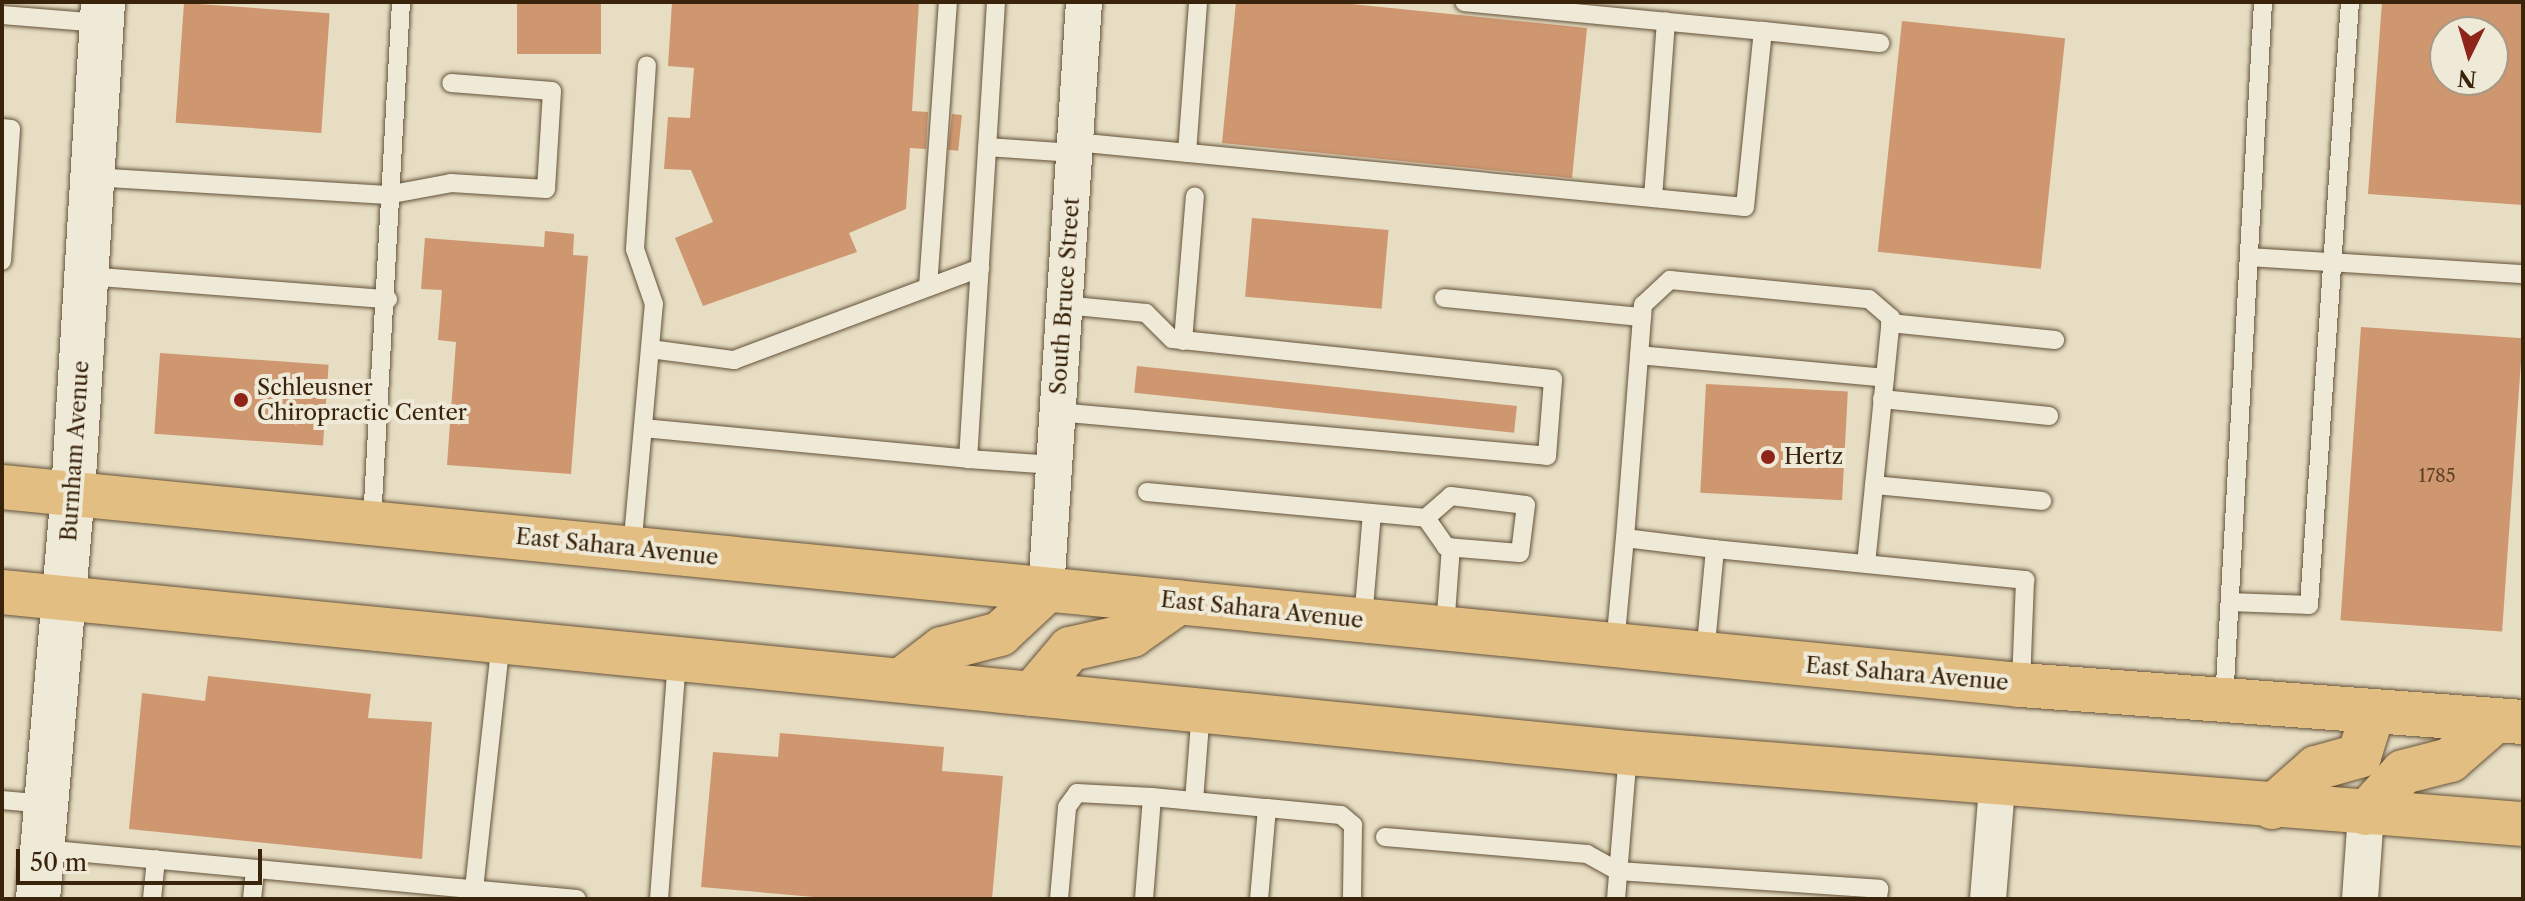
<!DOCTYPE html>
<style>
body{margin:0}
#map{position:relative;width:2525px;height:901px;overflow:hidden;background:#e6ddc3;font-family:"Libre Caslon Text",serif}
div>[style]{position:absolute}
.building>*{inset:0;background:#ce9770;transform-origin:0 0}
.roads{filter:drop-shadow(0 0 2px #645238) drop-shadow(0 0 2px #645238)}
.service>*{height:18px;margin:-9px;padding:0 9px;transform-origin:9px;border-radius:9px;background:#efe9d8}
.minor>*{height:36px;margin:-18px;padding:0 18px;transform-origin:18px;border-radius:18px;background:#efe9d8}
.tertiary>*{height:44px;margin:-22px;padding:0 22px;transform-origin:22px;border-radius:22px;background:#efe9d8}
.primary>*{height:44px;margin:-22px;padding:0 22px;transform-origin:22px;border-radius:22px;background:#e3be82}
.dots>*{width:22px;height:22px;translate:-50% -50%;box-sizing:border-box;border:4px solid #efe9d8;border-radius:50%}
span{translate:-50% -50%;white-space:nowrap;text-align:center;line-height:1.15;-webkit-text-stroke:8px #efe9d8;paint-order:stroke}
.number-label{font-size:18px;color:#5e4024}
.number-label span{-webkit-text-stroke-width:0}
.street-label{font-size:22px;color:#39230a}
.poi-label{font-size:22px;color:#39230a}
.left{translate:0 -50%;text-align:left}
.frame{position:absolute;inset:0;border:4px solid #39230a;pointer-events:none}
.north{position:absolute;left:2429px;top:16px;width:80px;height:80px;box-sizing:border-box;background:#efe9d8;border:2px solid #a69a86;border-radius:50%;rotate:185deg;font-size:22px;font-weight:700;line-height:32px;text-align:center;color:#39230a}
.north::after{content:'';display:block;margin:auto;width:28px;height:36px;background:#8f2418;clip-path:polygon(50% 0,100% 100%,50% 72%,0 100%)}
.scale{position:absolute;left:16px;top:849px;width:246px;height:36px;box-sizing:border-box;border:4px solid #39230a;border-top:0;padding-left:10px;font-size:24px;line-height:28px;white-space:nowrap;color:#39230a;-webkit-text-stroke:6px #efe9d8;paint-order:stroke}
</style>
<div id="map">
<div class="building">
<div style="left:517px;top:2px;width:84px;height:52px"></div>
<div style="clip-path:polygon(672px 2px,919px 2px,912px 111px,928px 112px,926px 149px,910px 148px,906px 209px,849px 233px,857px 252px,703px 306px,675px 238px,713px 222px,691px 170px,664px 169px,668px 117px,690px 118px,694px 68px,668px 66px)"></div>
<div style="clip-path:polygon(1236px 2px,1332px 2px,1587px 28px,1572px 178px,1222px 143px)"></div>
<div style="clip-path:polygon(evenodd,2382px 2px,2523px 2px,2523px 205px,2368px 194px,2382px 2px,2445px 32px,2493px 32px,2493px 80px,2445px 80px,2445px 32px)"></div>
<div style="left:184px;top:3px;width:146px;height:120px;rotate:4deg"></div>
<div style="left:1902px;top:21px;width:164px;height:232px;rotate:6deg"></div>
<div style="left:952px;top:114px;width:10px;height:36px;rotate:6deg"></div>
<div style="left:1252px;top:218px;width:137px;height:79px;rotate:5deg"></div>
<div style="clip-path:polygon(545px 231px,574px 234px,573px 255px,588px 256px,571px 474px,447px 465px,456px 342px,438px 340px,442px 290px,421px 289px,425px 238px,544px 247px)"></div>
<div style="left:2361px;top:327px;width:162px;height:294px;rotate:4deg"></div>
<div style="left:160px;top:353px;width:169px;height:81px;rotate:4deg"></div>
<div style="left:1137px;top:366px;width:382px;height:27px;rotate:6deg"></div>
<div style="left:1706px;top:384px;width:142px;height:109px;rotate:3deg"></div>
<div style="clip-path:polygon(208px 676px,371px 694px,368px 718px,432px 722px,422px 859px,129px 829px,142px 693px,205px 701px)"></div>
<div style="clip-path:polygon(780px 733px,944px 747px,942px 771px,1003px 776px,992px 899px,837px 899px,701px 887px,713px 752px,778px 757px)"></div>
</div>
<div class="roads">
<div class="service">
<div style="left:996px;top:2px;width:458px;rotate:93.5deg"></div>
<div style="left:968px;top:459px;width:86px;rotate:4deg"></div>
<div style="left:2px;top:15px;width:99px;rotate:4.6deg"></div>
<div style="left:1763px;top:31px;width:118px;rotate:5.9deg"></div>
<div style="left:2px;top:128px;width:9px;rotate:6deg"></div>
<div style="left:11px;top:129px;width:132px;rotate:93.9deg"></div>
<div style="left:1075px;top:142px;width:673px;rotate:5.54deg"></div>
<div style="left:1745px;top:207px;width:177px;rotate:-84.2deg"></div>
<div style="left:1763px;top:31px;width:300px;rotate:-174.5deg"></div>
<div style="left:987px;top:147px;width:87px;rotate:3.9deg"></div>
<div style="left:1187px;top:153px;width:151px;rotate:-85.8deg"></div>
<div style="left:92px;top:177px;width:296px;rotate:3.5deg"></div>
<div style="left:387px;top:195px;width:65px;rotate:-10.6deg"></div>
<div style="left:451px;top:183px;width:95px;rotate:3.6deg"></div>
<div style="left:546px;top:189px;width:98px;rotate:-86.5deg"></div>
<div style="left:552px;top:91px;width:101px;rotate:-175.5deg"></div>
<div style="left:1653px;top:198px;width:177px;rotate:-85.8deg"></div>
<div style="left:2249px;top:257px;width:275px;rotate:3.6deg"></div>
<div style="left:86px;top:276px;width:303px;rotate:4.4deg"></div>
<div style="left:928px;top:287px;width:286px;rotate:-86deg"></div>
<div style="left:1444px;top:298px;width:199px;rotate:5.5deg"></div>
<div style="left:1890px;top:323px;width:166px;rotate:5.9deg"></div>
<div style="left:1183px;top:341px;width:145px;rotate:-85.3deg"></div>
<div style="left:650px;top:349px;width:85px;rotate:7.5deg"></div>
<div style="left:734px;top:360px;width:263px;rotate:-20.5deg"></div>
<div style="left:1639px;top:355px;width:247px;rotate:5.3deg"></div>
<div style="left:1882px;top:399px;width:168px;rotate:5.8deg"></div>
<div style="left:1057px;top:412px;width:492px;rotate:5.1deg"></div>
<div style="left:1547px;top:456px;width:77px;rotate:-85.5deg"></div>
<div style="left:1553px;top:379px;width:383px;rotate:-174deg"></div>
<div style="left:1172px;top:339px;width:37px;rotate:-135deg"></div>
<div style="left:1146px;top:313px;width:81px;rotate:-174.4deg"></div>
<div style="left:643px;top:428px;width:326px;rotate:5.4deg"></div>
<div style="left:1874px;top:485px;width:169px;rotate:5.4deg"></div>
<div style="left:1147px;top:492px;width:280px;rotate:5.3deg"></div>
<div style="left:1426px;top:518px;width:35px;rotate:55deg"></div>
<div style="left:1446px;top:547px;width:74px;rotate:4.6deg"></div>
<div style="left:1520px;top:553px;width:48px;rotate:-82.9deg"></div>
<div style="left:1526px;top:505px;width:76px;rotate:-173.2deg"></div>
<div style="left:1451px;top:496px;width:33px;rotate:139deg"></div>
<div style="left:372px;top:521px;width:520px;rotate:-86.8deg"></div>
<div style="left:1625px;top:538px;width:234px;rotate:-85.6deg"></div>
<div style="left:1643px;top:305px;width:37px;rotate:-43deg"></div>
<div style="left:1670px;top:280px;width:200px;rotate:5.5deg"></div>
<div style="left:1869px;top:299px;width:29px;rotate:41deg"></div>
<div style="left:1891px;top:318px;width:247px;rotate:95.8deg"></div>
<div style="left:632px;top:549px;width:246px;rotate:-84.9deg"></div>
<div style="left:654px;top:304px;width:58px;rotate:-109.1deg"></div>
<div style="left:635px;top:249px;width:184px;rotate:-86.3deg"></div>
<div style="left:2231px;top:602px;width:78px;rotate:2.2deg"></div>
<div style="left:2309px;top:605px;width:604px;rotate:-86.11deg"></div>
<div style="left:1363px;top:620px;width:107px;rotate:-85.2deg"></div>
<div style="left:1445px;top:628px;width:81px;rotate:-85.8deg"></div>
<div style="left:1615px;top:645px;width:107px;rotate:-84.7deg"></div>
<div style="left:1625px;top:538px;width:91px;rotate:7deg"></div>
<div style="left:1705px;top:655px;width:106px;rotate:-84.6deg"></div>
<div style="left:1715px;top:549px;width:312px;rotate:5.7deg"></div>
<div style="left:2025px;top:580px;width:104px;rotate:92.2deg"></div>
<div style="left:2224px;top:702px;width:701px;rotate:-86.81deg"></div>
<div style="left:2px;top:800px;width:44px;rotate:5.2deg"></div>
<div style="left:1194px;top:801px;width:91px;rotate:-85.6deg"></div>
<div style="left:1267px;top:808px;width:74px;rotate:5.4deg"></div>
<div style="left:1341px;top:815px;width:16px;rotate:40deg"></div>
<div style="left:1353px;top:825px;width:74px;rotate:90.8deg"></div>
<div style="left:1385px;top:837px;width:203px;rotate:4.8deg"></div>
<div style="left:1587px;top:854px;width:35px;rotate:29deg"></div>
<div style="left:1618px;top:871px;width:262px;rotate:3.9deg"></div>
<div style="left:1879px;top:889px;width:10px;rotate:96deg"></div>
<div style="left:43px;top:849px;width:536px;rotate:5.35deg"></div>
<div style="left:474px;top:889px;width:248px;rotate:-83.8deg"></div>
<div style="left:152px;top:899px;width:40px;rotate:-84.3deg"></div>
<div style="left:252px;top:899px;width:30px;rotate:-84deg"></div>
<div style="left:659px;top:899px;width:242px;rotate:-85.7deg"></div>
<div style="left:1059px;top:899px;width:92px;rotate:-85deg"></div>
<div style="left:1067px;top:807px;width:17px;rotate:-54deg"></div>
<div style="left:1077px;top:793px;width:75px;rotate:3.1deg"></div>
<div style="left:1144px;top:899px;width:102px;rotate:-85.5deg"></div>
<div style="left:1152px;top:797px;width:116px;rotate:5.5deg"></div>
<div style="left:1267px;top:808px;width:91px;rotate:95deg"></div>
<div style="left:1616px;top:899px;width:146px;rotate:-85.3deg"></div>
</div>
<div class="minor">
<div style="left:1046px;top:591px;width:590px;rotate:-86.31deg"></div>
<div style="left:1988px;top:899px;width:113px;rotate:-85.4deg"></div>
<div style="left:2360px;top:899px;width:86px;rotate:-86deg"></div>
</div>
<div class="tertiary">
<div style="left:38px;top:899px;width:408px;rotate:-85.1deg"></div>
<div style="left:73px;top:493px;width:492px;rotate:-86.5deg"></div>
</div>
<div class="primary">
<div style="left:2px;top:487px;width:2029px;rotate:5.6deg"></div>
<div style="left:2021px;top:685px;width:503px;rotate:4.22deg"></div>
<div style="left:2px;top:592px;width:1634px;rotate:5.65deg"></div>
<div style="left:1628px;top:753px;width:898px;rotate:4.54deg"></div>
<div style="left:903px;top:679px;width:49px;rotate:-37.6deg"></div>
<div style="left:942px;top:649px;width:60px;rotate:-14.5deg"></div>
<div style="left:1000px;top:634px;width:63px;rotate:-43.1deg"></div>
<div style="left:1032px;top:694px;width:59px;rotate:-49.8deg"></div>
<div style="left:1070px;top:649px;width:64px;rotate:-12.7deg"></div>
<div style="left:1132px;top:635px;width:57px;rotate:-35.1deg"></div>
<div style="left:2272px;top:807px;width:59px;rotate:-41.6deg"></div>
<div style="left:2316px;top:768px;width:45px;rotate:-15.6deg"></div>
<div style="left:2359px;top:756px;width:46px;rotate:-72.3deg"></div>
<div style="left:2366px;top:813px;width:55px;rotate:-47.9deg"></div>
<div style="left:2403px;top:772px;width:49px;rotate:-14.3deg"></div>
<div style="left:2450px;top:760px;width:60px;rotate:-40.9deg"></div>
</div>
</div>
<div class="dots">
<div style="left:241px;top:400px;background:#8f2418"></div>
<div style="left:1768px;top:457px;background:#8f2418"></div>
</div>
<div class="number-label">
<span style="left:2437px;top:476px">1785</span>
</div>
<div class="street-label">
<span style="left:1065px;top:296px;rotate:-86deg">South Bruce Street</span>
<span style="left:75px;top:451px;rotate:-86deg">Burnham Avenue</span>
<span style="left:617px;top:547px;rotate:6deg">East Sahara Avenue</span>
<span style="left:1262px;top:610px;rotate:6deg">East Sahara Avenue</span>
<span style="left:1907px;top:674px;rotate:5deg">East Sahara Avenue</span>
</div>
<div class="poi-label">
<span class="left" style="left:257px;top:400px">Schleusner<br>Chiropractic Center</span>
<span class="left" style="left:1784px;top:457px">Hertz</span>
</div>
<div class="frame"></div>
<div class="north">N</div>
<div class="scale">50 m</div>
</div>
